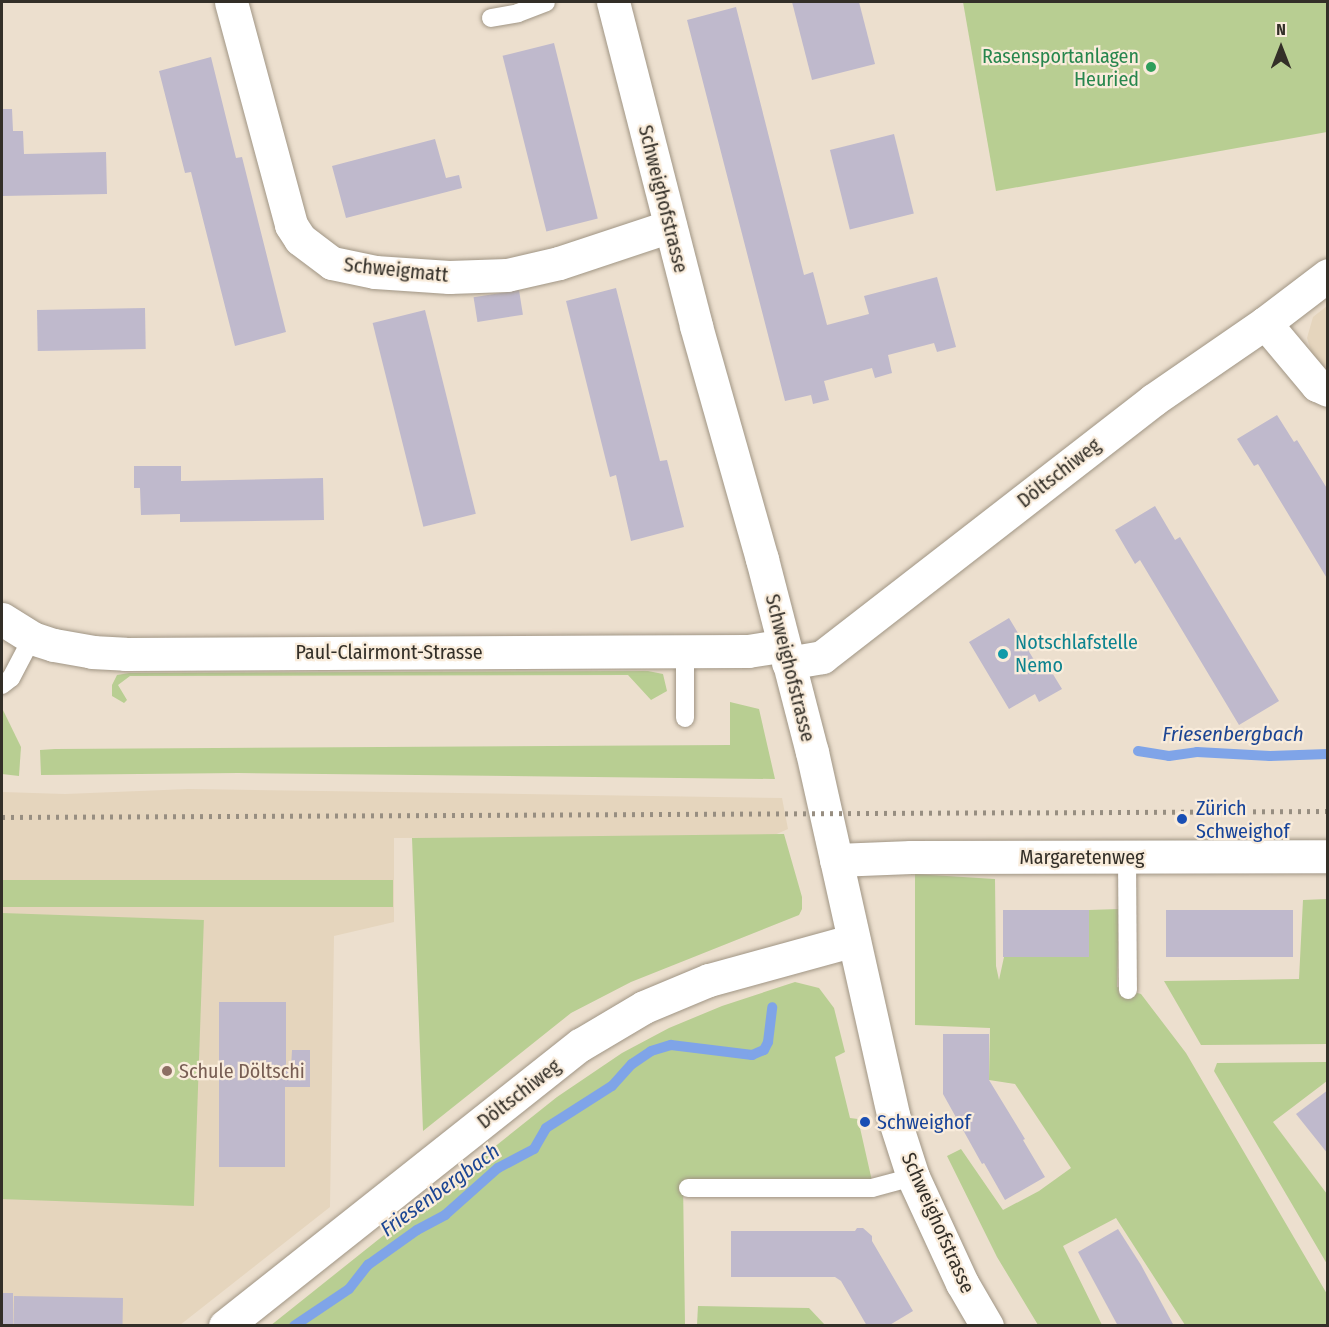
<!DOCTYPE html>
<meta charset="utf-8">
<style>
body{margin:0}
#map{position:relative;width:1329px;height:1327px;overflow:hidden;background:#ecdfce;font-family:"Fira Sans Condensed",sans-serif}
div>[style]{position:absolute}
.built>*{inset:0;background:#e5d5bd}
.green>*{inset:0;background:#b8ce92;transform-origin:0 0}
.stream>*{height:10px;margin:-5px;padding:0 5px;transform-origin:5px;border-radius:5px;background:#7fa4e8}
.building>*{inset:0;background:#bfb9cc;transform-origin:0 0}
.roads{filter:drop-shadow(0 0 2px #a09584) drop-shadow(0 0 2px #a09584)}
.service>*{height:18px;margin:-9px;padding:0 9px;transform-origin:9px;border-radius:9px;background:#fff}
.minor>*{height:33px;margin:-16.5px;padding:0 16.5px;transform-origin:16.5px;border-radius:16.5px;background:#fff}
.secondary>*{height:33px;margin:-16.5px;padding:0 16.5px;transform-origin:16.5px;border-radius:16.5px;background:#fff}
.rail>*{height:4.5px;margin-top:-2.25px;transform-origin:0;background:repeating-linear-gradient(90deg,#978e81 0 3px,transparent 0 9px)}
.dots>*{width:16px;height:16px;translate:-50% -50%;box-sizing:border-box;border:3px solid #f9ecdb;border-radius:50%}
span{translate:-50% -50%;white-space:nowrap;text-align:center;line-height:1.15;-webkit-text-stroke:4.5px #f9ecdb;paint-order:stroke}
.leisure-label{font-size:20px;color:#27864d}
.right{translate:-100% -50%;text-align:right}
.street-label{font-size:20px;color:#332f28}
.culture-label{font-size:20px;color:#0d838f}
.left{translate:0 -50%;text-align:left}
.transit-label{font-size:20px;color:#164399}
.education-label{font-size:20px;color:#785e54}
.water-label{font-size:21px;color:#1c4593;font-style:italic}
.frame{position:absolute;inset:0;border:3px solid #332f28;pointer-events:none}
.north{position:absolute;left:1251px;top:18px;width:60px;height:60px;-webkit-text-stroke:4px #f9ecdb;paint-order:stroke;rotate:0deg;font-size:16px;font-weight:700;line-height:24px;text-align:center;color:#332f28}
.north::after{content:'';display:block;margin:auto;width:21px;height:27px;background:#332f28;clip-path:polygon(50% 0,100% 100%,50% 72%,0 100%)}
</style>
<div id="map">
<div class="built">
<div style="clip-path:polygon(1327px 306px,1327px 370px,1312px 354px,1307px 338px,1313px 317px)"></div>
<div style="clip-path:polygon(189px 789px,782px 798px,788px 829px,772px 836px,394px 838px,394px 922px,334px 936px,330px 1207px,180px 1325px,2px 1326px,2px 792px,65px 794px)"></div>
</div>
<div class="green">
<div style="clip-path:polygon(963px 2px,1327px 2px,1327px 132px,996px 191px)"></div>
<div style="clip-path:polygon(648px 671px,663px 674px,667px 691px,651px 700px,628px 675px,130px 676px,118px 685px,127px 700px,124px 703px,112px 696px,112px 685px,117px 675px,129px 673px)"></div>
<div style="clip-path:polygon(730px 702px,759px 709px,775px 779px,238px 773px,41px 775px,40px 750px,55px 749px,730px 745px)"></div>
<div style="clip-path:polygon(2px 708px,21px 747px,19px 776px,2px 774px)"></div>
<div style="clip-path:polygon(784px 834px,802px 897px,802px 909px,799px 915px,631px 982px,571px 1013px,423px 1131px,412px 838px)"></div>
<div style="clip-path:polygon(915px 874px,995px 879px,996px 966px,999px 980px,1004px 957px,1089px 957px,1089px 910px,1119px 909px,1117px 987px,1141px 994px,1186px 1053px,1327px 1294px,1327px 1325px,1185px 1325px,1116px 1218px,1063px 1246px,1102px 1325px,1038px 1325px,997px 1257px,947px 1156px,961px 1149px,1003px 1210px,1039px 1191px,1071px 1168px,1015px 1084px,989px 1080px,990px 1028px,915px 1025px)"></div>
<div style="left:2px;top:880px;width:391px;height:27px"></div>
<div style="clip-path:polygon(1327px 899px,1327px 1044px,1201px 1045px,1164px 981px,1299px 979px,1303px 900px)"></div>
<div style="left:2px;top:913px;width:202px;height:286px;rotate:2deg"></div>
<div style="clip-path:polygon(795px 982px,819px 988px,834px 1008px,845px 1052px,835px 1057px,850px 1118px,858px 1119px,872px 1181px,683px 1181px,685px 1325px,270px 1326px,557px 1097px,622px 1053px,669px 1028px,722px 1006px)"></div>
<div style="clip-path:polygon(1327px 1062px,1327px 1081px,1273px 1122px,1327px 1194px,1327px 1264px,1214px 1071px,1217px 1063px)"></div>
<div style="clip-path:polygon(698px 1306px,809px 1308px,825px 1325px,697px 1325px)"></div>
</div>
<div class="stream">
<div style="left:1138px;top:751px;width:31px;rotate:9deg"></div>
<div style="left:1169px;top:756px;width:28px;rotate:-8deg"></div>
<div style="left:1197px;top:752px;width:73px;rotate:3.1deg"></div>
<div style="left:1270px;top:756px;width:58px;rotate:-2deg"></div>
<div style="left:294px;top:1326px;width:66px;rotate:-33.9deg"></div>
<div style="left:349px;top:1289px;width:31px;rotate:-52deg"></div>
<div style="left:368px;top:1265px;width:60px;rotate:-35.5deg"></div>
<div style="left:417px;top:1230px;width:32px;rotate:-28deg"></div>
<div style="left:445px;top:1215px;width:71px;rotate:-41.6deg"></div>
<div style="left:498px;top:1168px;width:41px;rotate:-27.8deg"></div>
<div style="left:534px;top:1149px;width:24px;rotate:-60deg"></div>
<div style="left:546px;top:1128px;width:78px;rotate:-32.5deg"></div>
<div style="left:612px;top:1086px;width:30px;rotate:-48deg"></div>
<div style="left:632px;top:1064px;width:23px;rotate:-34deg"></div>
<div style="left:651px;top:1051px;width:21px;rotate:-17deg"></div>
<div style="left:671px;top:1045px;width:82px;rotate:7deg"></div>
<div style="left:752px;top:1055px;width:13px;rotate:-23deg"></div>
<div style="left:764px;top:1050px;width:9px;rotate:-63deg"></div>
<div style="left:768px;top:1042px;width:35px;rotate:-83deg"></div>
</div>
<div class="building">
<div style="clip-path:polygon(792px 2px,859px 2px,875px 64px,812px 80px)"></div>
<div style="clip-path:polygon(736px 7px,804px 275px,813px 272px,827px 325px,869px 314px,864px 296px,937px 277px,956px 347px,937px 352px,934px 343px,888px 355px,892px 373px,875px 378px,872px 368px,824px 381px,829px 400px,813px 404px,811px 395px,785px 401px,687px 20px)"></div>
<div style="left:554px;top:43px;width:181px;height:53px;rotate:76deg"></div>
<div style="clip-path:polygon(211px 57px,236px 158px,242px 157px,286px 332px,235px 346px,191px 172px,185px 173px,159px 71px)"></div>
<div style="clip-path:polygon(2px 109px,12px 109px,13px 131px,23px 131px,24px 154px,106px 152px,107px 194px,2px 196px)"></div>
<div style="left:894px;top:134px;width:82px;height:66px;rotate:76deg"></div>
<div style="clip-path:polygon(435px 139px,446px 178px,459px 175px,462px 188px,346px 218px,332px 166px)"></div>
<div style="clip-path:polygon(616px 288px,660px 461px,667px 460px,684px 527px,631px 541px,616px 475px,610px 477px,566px 301px)"></div>
<div style="left:519px;top:290px;width:25px;height:46px;rotate:81deg"></div>
<div style="left:145px;top:308px;width:41px;height:108px;rotate:89deg"></div>
<div style="left:425px;top:310px;width:210px;height:54px;rotate:76deg"></div>
<div style="clip-path:polygon(1277px 415px,1294px 442px,1297px 440px,1328px 490px,1328px 580px,1258px 464px,1254px 466px,1237px 439px)"></div>
<div style="clip-path:polygon(134px 466px,181px 466px,181px 481px,323px 478px,324px 520px,180px 522px,180px 514px,141px 515px,140px 488px,134px 488px)"></div>
<div style="clip-path:polygon(1155px 506px,1175px 540px,1180px 537px,1279px 701px,1239px 725px,1140px 560px,1135px 564px,1115px 530px)"></div>
<div style="clip-path:polygon(1009px 618px,1040px 670px,1048px 666px,1062px 689px,1039px 702px,1035px 694px,1009px 709px,969px 642px)"></div>
<div style="left:1003px;top:910px;width:86px;height:47px"></div>
<div style="left:1166px;top:910px;width:127px;height:47px"></div>
<div style="clip-path:polygon(219px 1002px,286px 1002px,286px 1068px,291px 1068px,292px 1050px,310px 1050px,310px 1087px,285px 1087px,285px 1167px,219px 1167px)"></div>
<div style="clip-path:polygon(943px 1034px,989px 1034px,989px 1080px,1025px 1139px,1023px 1140px,1045px 1177px,1005px 1200px,984px 1163px,982px 1164px,943px 1094px)"></div>
<div style="clip-path:polygon(1328px 1090px,1328px 1154px,1296px 1114px)"></div>
<div style="clip-path:polygon(857px 1228px,863px 1228px,872px 1236px,872px 1241px,913px 1311px,888px 1326px,867px 1326px,841px 1281px,835px 1277px,731px 1277px,731px 1231px,855px 1231px)"></div>
<div style="clip-path:polygon(1118px 1229px,1141px 1265px,1174px 1326px,1118px 1326px,1078px 1252px)"></div>
<div style="left:2px;top:1293px;width:11px;height:33px"></div>
<div style="left:14px;top:1296px;width:109px;height:29px;rotate:1deg"></div>
</div>
<div class="roads">
<div class="service">
<div style="left:491px;top:18px;width:27px;rotate:-10deg"></div>
<div style="left:518px;top:13px;width:30px;rotate:-21deg"></div>
<div style="left:685px;top:651px;width:67px;rotate:90deg"></div>
<div style="left:2px;top:685px;width:11px;rotate:-38deg"></div>
<div style="left:11px;top:678px;width:45px;rotate:-62.3deg"></div>
<div style="left:1127px;top:856px;width:134px;rotate:89.6deg"></div>
<div style="left:688px;top:1188px;width:184px"></div>
<div style="left:872px;top:1188px;width:42px;rotate:-15deg"></div>
</div>
<div class="minor">
<div style="left:231px;top:2px;width:231px;rotate:74.9deg"></div>
<div style="left:291px;top:225px;width:17px;rotate:57deg"></div>
<div style="left:300px;top:239px;width:40px;rotate:37deg"></div>
<div style="left:332px;top:263px;width:44px;rotate:11.8deg"></div>
<div style="left:375px;top:272px;width:74px;rotate:3.9deg"></div>
<div style="left:449px;top:277px;width:58px;rotate:-2deg"></div>
<div style="left:507px;top:275px;width:53px;rotate:-13deg"></div>
<div style="left:559px;top:263px;width:117px;rotate:-18.4deg"></div>
<div style="left:1265px;top:323px;width:81px;rotate:50deg"></div>
<div style="left:1317px;top:385px;width:12px;rotate:24deg"></div>
<div style="left:2px;top:619px;width:36px;rotate:32deg"></div>
<div style="left:32px;top:638px;width:23px;rotate:18deg"></div>
<div style="left:54px;top:645px;width:39px;rotate:10deg"></div>
<div style="left:92px;top:652px;width:33px;rotate:3deg"></div>
<div style="left:125px;top:654px;width:623px;rotate:-0.28deg"></div>
<div style="left:748px;top:651px;width:36px;rotate:-9deg"></div>
<div style="left:788px;top:663px;width:35px;rotate:-10deg"></div>
<div style="left:822px;top:657px;width:419px;rotate:-37.8deg"></div>
<div style="left:1153px;top:400px;width:136px;rotate:-34.5deg"></div>
<div style="left:1265px;top:323px;width:79px;rotate:-37.3deg"></div>
<div style="left:836px;top:860px;width:75px;rotate:-2.3deg"></div>
<div style="left:911px;top:857px;width:417px;rotate:-0.1deg"></div>
<div style="left:225px;top:1326px;width:453px;rotate:-38.4deg"></div>
<div style="left:580px;top:1045px;width:74px;rotate:-30.7deg"></div>
<div style="left:644px;top:1007px;width:70px;rotate:-22.6deg"></div>
<div style="left:709px;top:980px;width:150px;rotate:-15.4deg"></div>
</div>
<div class="secondary">
<div style="left:613px;top:2px;width:334px;rotate:75.6deg"></div>
<div style="left:696px;top:326px;width:242px;rotate:74.2deg"></div>
<div style="left:762px;top:559px;width:199px;rotate:75.5deg"></div>
<div style="left:812px;top:752px;width:372px;rotate:77.4deg"></div>
<div style="left:893px;top:1115px;width:65px;rotate:72.1deg"></div>
<div style="left:913px;top:1177px;width:117px;rotate:65.2deg"></div>
<div style="left:962px;top:1283px;width:50px;rotate:59.8deg"></div>
</div>
</div>
<div class="rail">
<div style="left:2px;top:817px;width:1326px;rotate:-0.26deg"></div>
</div>
<div class="dots">
<div style="left:1151px;top:67px;background:#2e9e5b"></div>
<div style="left:1003px;top:654px;background:#0f9aa8"></div>
<div style="left:1182px;top:819px;background:#1a4fb4"></div>
<div style="left:167px;top:1071px;background:#8d6e63"></div>
<div style="left:865px;top:1122px;background:#1a4fb4"></div>
</div>
<div class="leisure-label">
<span class="right" style="left:1139px;top:68px">Rasensportanlagen<br>Heuried</span>
</div>
<div class="street-label">
<span style="left:663px;top:199px;rotate:76deg">Schweighofstrasse</span>
<span style="left:396px;top:270px;rotate:6deg">Schweigmatt</span>
<span style="left:1059px;top:473px;rotate:-38deg">Döltschiweg</span>
<span style="left:389px;top:652px">Paul-Clairmont-Strasse</span>
<span style="left:790px;top:668px;rotate:76deg">Schweighofstrasse</span>
<span style="left:1082px;top:857px">Margaretenweg</span>
<span style="left:519px;top:1094px;rotate:-38deg">Döltschiweg</span>
<span style="left:938px;top:1223px;rotate:66deg">Schweighofstrasse</span>
</div>
<div class="culture-label">
<span class="left" style="left:1015px;top:654px">Notschlafstelle<br>Nemo</span>
</div>
<div class="transit-label">
<span class="left" style="left:1196px;top:820px">Zürich<br>Schweighof</span>
<span class="left" style="left:877px;top:1122px">Schweighof</span>
</div>
<div class="education-label">
<span class="left" style="left:179px;top:1071px">Schule Döltschi</span>
</div>
<div class="water-label">
<span style="left:1233px;top:734px">Friesenbergbach</span>
<span style="left:440px;top:1190px;rotate:-36deg">Friesenbergbach</span>
</div>
<div class="frame"></div>
<div class="north">N</div>
</div>
